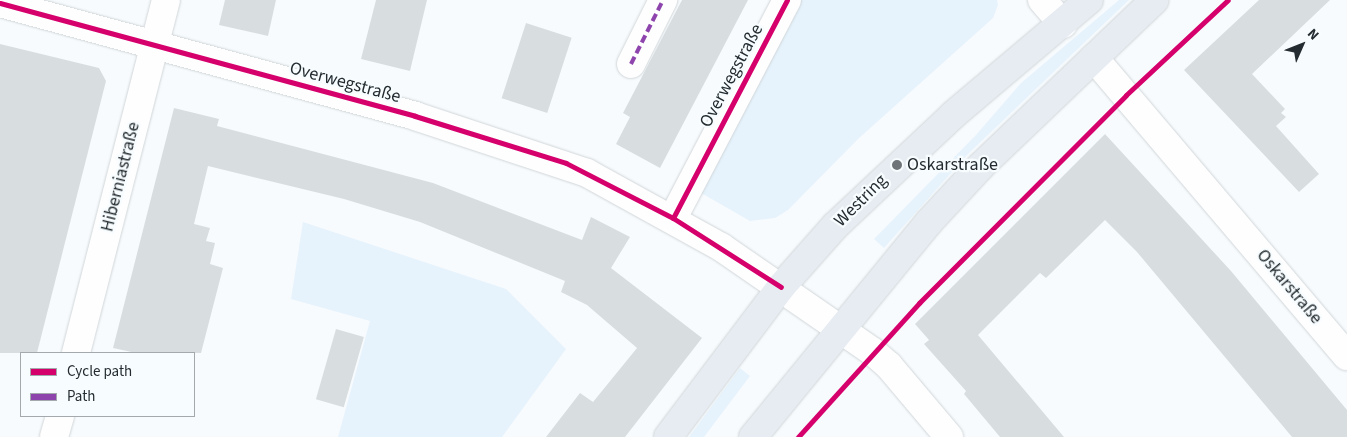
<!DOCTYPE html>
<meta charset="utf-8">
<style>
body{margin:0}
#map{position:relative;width:1347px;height:437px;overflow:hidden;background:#f8fbfd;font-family:"Source Sans 3",sans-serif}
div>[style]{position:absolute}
.green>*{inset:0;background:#e6f3fc}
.building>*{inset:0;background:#d8dee0;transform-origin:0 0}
.roads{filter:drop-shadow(0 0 1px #d0d6d9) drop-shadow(0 0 1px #d0d6d9)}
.minor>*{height:28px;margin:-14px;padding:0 14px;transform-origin:14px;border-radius:14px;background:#fefeff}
.major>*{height:28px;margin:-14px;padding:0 14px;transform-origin:14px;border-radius:14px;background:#e7ecf2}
.quiet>*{height:4px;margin-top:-2px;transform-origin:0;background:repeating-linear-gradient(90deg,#8e44ad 0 8px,transparent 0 12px)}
.cycleway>*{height:5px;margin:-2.5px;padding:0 2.5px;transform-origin:2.5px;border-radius:2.5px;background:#d6006c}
.dots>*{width:14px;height:14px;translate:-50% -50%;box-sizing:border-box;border:2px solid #f7fcfe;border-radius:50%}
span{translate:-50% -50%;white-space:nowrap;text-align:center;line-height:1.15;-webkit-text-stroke:4.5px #f7fcfe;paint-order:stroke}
.street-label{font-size:18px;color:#242c31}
.poi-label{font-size:18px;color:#242c31}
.left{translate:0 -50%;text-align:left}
.legend{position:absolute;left:20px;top:352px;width:175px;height:65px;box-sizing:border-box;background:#f7fcfe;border:1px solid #a3a9ac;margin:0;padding:6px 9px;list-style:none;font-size:15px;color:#242c31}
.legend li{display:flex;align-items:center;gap:10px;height:25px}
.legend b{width:25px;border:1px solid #a3a9ac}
.north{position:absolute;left:1277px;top:20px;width:50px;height:50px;-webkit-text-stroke:4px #f7fcfe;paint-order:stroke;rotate:46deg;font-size:14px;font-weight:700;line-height:20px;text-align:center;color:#242c31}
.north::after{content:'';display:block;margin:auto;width:18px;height:22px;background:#242c31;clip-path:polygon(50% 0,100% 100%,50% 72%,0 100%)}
</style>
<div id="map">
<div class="green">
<div style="clip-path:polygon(794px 0,997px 0,998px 5px,993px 18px,858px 139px,788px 210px,775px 218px,750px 221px,696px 190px)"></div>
<div style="clip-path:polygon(1119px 0,1129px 0,968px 154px,884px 248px,874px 239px,976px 135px,1021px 83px)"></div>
<div style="clip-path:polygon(303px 222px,506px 289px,566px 349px,502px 437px,338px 437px,370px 321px,291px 299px)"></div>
<div style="clip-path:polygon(740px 368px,750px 376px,704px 437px,689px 437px)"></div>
</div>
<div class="building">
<div style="clip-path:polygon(225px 0,276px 0,268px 36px,219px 25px)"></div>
<div style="clip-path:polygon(376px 0,427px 0,410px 71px,361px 59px)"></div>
<div style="clip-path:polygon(682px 0,748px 0,660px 168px,616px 144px,630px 117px,623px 113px)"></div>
<div style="clip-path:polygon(1259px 0,1330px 0,1252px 74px,1285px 109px,1281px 113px,1286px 117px,1276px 126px,1319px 174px,1299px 192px,1184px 70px)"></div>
<div style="left:526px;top:23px;width:48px;height:79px;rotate:18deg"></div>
<div style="clip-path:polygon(0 44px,99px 68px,106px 81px,37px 353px,0 353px)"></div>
<div style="clip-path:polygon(174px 108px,219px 119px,217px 126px,433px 183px,582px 240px,591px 217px,630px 237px,611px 268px,702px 338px,625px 437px,546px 437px,580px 393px,593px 402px,637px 348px,587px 305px,561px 292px,565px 281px,420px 222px,344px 199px,208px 166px,194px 224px,210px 228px,206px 241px,215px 243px,210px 264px,223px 268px,201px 353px,136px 353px,113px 348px)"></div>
<div style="clip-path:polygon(1105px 134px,1231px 271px,1347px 410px,1347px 437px,1292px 437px,1137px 252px,1105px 220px,1046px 278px,1040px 273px,978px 335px,1064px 437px,1000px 437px,964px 394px,966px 391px,924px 344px,929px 340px,915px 324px)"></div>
<div style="left:336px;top:329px;width:29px;height:73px;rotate:16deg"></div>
</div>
<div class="roads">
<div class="minor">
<div style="left:1042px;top:0;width:32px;rotate:49deg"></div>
<div style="left:0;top:3px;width:430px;rotate:15.2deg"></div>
<div style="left:415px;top:116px;width:181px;rotate:18.3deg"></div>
<div style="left:587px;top:173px;width:153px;rotate:28.9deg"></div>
<div style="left:721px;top:247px;width:185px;rotate:34.6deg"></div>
<div style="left:873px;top:352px;width:21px;rotate:41deg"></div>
<div style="left:889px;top:366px;width:93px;rotate:49.8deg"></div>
<div style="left:1094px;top:58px;width:391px;rotate:49.7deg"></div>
<div style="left:631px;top:64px;width:72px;rotate:-63.4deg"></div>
<div style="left:673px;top:218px;width:246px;rotate:-62.4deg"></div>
<div style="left:76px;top:353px;width:364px;rotate:-75.7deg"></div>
<div style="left:54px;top:437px;width:22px;rotate:-74deg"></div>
</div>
<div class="major">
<div style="left:668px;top:437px;width:188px;rotate:-53deg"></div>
<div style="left:781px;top:287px;width:81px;rotate:-48.5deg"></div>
<div style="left:835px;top:226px;width:162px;rotate:-43.2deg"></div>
<div style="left:953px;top:115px;width:178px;rotate:-40.2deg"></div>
<div style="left:753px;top:437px;width:278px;rotate:-50.7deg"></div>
<div style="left:929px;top:222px;width:76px;rotate:-47.1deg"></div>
<div style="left:981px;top:166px;width:240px;rotate:-43.7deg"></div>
</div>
</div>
<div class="quiet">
<div style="left:631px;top:64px;width:72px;rotate:-63.4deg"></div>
</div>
<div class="cycleway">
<div style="left:0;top:3px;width:430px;rotate:15.2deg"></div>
<div style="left:415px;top:116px;width:158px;rotate:17.3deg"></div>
<div style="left:566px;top:163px;width:120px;rotate:27.2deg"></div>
<div style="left:673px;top:218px;width:128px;rotate:32.6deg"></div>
<div style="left:673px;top:218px;width:246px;rotate:-62.4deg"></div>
<div style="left:798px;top:437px;width:181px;rotate:-47.9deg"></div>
<div style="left:919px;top:303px;width:293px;rotate:-45.1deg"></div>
<div style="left:1126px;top:95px;width:139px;rotate:-43deg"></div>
</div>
<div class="dots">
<div style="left:897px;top:165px;background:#6e7478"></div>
</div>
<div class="street-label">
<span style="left:732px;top:76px;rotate:-62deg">Overwegstraße</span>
<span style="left:345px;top:83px;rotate:15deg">Overwegstraße</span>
<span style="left:121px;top:177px;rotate:-76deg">Hiberniastraße</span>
<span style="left:861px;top:201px;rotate:-45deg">Westring</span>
<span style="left:1289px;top:287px;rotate:50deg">Oskarstraße</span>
</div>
<div class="poi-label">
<span class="left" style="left:907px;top:165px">Oskarstraße</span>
</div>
<ul class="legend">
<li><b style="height:6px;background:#d6006c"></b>Cycle path</li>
<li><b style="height:6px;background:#8e44ad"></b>Path</li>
</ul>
<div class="north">N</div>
</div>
